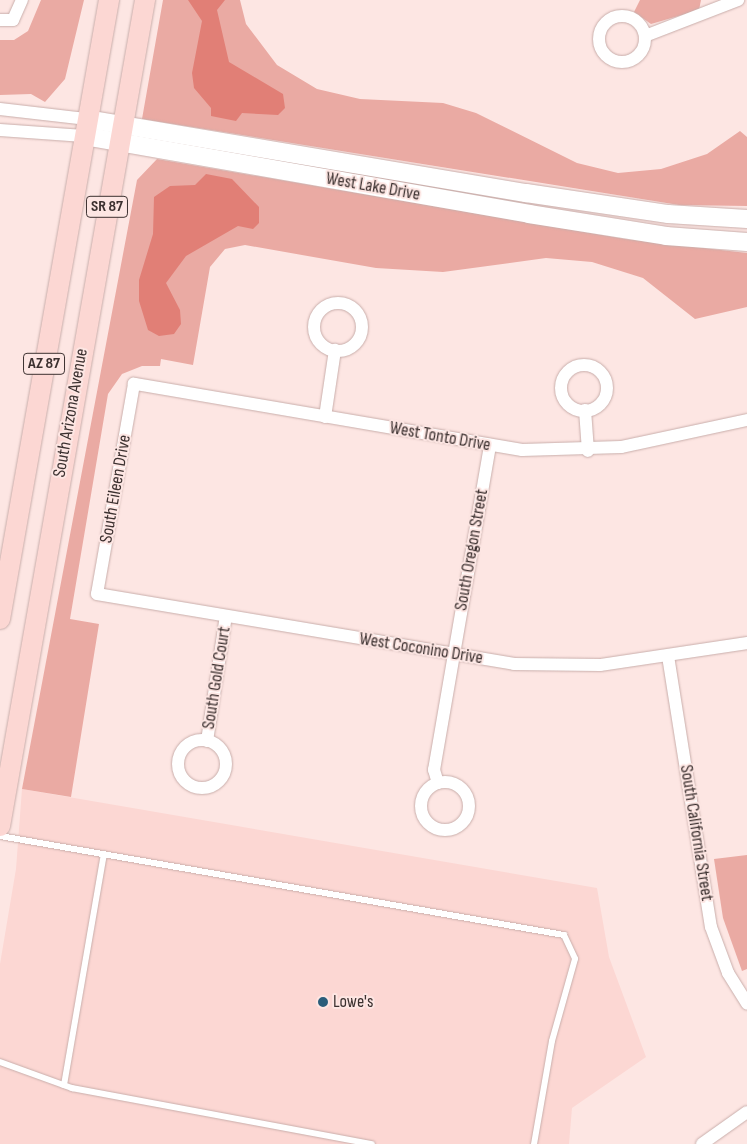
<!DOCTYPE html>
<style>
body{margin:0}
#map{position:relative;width:747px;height:1144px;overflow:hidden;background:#fde6e3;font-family:"Sofia Sans Condensed",sans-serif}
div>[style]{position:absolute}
.built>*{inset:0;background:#fcd7d3}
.green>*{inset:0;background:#eaaaa3}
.water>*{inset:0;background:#e17f76}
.roads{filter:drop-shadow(0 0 1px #c9aeab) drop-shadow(0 0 1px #c9aeab)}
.lane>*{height:6px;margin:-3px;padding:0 3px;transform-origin:3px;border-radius:3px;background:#fff}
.street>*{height:12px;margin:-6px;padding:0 6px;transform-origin:6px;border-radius:6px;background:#fff}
.street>.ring{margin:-6px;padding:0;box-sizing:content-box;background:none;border:12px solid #fff;border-radius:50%}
.secondary>*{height:18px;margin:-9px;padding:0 9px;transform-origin:9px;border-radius:9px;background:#fff}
.primary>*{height:20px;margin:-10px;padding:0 10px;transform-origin:10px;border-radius:10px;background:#fcd7d3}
.dots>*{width:14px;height:14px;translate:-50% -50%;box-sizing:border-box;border:2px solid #fde6e3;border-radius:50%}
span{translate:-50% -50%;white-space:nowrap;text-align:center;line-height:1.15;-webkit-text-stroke:4px #fde6e3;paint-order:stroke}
.shield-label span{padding:1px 4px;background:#fde6e3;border:1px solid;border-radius:4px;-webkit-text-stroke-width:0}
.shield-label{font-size:16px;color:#3c3130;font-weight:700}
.street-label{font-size:18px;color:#3c3130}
.poi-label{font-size:18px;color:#3c3130}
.left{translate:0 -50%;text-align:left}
</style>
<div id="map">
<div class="built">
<div style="clip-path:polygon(22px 789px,597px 888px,609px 957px,646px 1057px,572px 1108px,569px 1144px,0 1144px,0 964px,16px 869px)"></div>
</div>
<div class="green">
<div style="clip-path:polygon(41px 0,84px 0,65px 79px,45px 102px,31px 94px,0 95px,0 40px,14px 40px,28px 31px)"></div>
<div style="clip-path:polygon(163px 0,240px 0,246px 24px,277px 65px,317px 89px,360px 99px,443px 103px,476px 113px,577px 163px,618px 173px,661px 169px,707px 154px,740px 131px,747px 137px,747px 206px,679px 205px,142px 119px)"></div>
<div style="clip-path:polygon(640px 0,701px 0,699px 10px,651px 24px,634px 12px)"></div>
<div style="clip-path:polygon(157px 159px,625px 239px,747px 253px,747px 307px,695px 319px,643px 278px,592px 262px,546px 258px,443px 272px,376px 268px,245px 245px,225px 249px,210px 267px,193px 365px,161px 359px,160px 366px,142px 366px,122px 374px,108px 394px,70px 619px,99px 624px,71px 797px,22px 789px,137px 180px)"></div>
<div style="clip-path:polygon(747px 855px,747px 969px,742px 971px,723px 918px,714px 859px)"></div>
</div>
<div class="water">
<div style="clip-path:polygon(188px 0,225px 0,217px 10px,229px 62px,283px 94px,285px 108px,278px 115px,242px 113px,236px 121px,211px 116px,211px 108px,194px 88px,192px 73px,202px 21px)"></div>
<div style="clip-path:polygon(206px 174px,232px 179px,259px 207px,259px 223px,253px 229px,238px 226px,186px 256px,166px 283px,180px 310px,181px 324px,174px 334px,159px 336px,148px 330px,139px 301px,139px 280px,153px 234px,154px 197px,170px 186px,195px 185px)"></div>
</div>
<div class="roads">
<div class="lane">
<div style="left:0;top:836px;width:573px;rotate:9.96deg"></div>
<div style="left:564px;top:935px;width:26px;rotate:65deg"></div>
<div style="left:575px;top:959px;width:85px;rotate:105.7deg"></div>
<div style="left:552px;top:1041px;width:105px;rotate:99.9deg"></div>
<div style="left:0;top:1062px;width:77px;rotate:19.9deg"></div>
<div style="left:72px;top:1088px;width:305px;rotate:10.6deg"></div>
<div style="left:64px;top:1085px;width:234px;rotate:-80.2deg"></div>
</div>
<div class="street">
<div class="ring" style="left:599px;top:16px;width:34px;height:34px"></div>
<div style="left:0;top:20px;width:13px"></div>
<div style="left:13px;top:20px;width:22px;rotate:-66deg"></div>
<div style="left:645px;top:36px;width:100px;rotate:-21.2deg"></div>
<div style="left:0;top:109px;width:88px;rotate:6.6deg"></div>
<div style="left:0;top:130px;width:84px;rotate:4.1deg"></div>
<div class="ring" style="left:314px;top:303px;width:36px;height:36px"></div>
<div class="ring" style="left:561px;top:365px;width:34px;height:34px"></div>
<div style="left:585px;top:410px;width:41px;rotate:85.8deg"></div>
<div style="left:325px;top:417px;width:68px;rotate:-81.5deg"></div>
<div style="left:747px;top:420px;width:129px;rotate:167.9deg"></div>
<div style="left:621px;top:447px;width:99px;rotate:178.3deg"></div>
<div style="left:522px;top:450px;width:394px;rotate:-170.3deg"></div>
<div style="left:134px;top:384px;width:213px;rotate:100deg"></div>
<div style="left:97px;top:594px;width:423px;rotate:9.5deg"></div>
<div style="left:514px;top:664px;width:86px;rotate:0.7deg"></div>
<div style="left:600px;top:665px;width:149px;rotate:-8.5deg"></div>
<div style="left:668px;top:656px;width:274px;rotate:81deg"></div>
<div style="left:711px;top:927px;width:49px;rotate:69.7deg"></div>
<div style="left:728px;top:973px;width:36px;rotate:58deg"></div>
<div class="ring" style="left:178px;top:740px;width:36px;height:36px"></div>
<div style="left:207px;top:741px;width:126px;rotate:-81.4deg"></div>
<div class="ring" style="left:421px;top:782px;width:36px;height:36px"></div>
<div style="left:438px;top:783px;width:14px;rotate:-107deg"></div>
<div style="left:434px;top:770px;width:330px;rotate:-80.2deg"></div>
<div style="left:702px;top:1144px;width:55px;rotate:-35.4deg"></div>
</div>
<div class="secondary">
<div style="left:87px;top:119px;width:445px;rotate:9.6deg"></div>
<div style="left:526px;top:193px;width:144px;rotate:8.4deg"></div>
<div style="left:668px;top:214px;width:79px;rotate:3.6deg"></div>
<div style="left:84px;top:136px;width:452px;rotate:9.9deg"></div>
<div style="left:529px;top:214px;width:139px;rotate:9.1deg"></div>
<div style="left:666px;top:236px;width:81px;rotate:4.2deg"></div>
</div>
<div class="primary">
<div style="left:0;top:619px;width:629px;rotate:-80.01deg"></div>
<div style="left:0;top:826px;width:839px;rotate:-80.04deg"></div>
</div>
</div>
<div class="dots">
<div style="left:323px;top:1002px;background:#2a5d7a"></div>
</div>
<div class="shield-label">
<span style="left:107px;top:207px">SR 87</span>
<span style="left:44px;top:364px">AZ 87</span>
</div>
<div class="street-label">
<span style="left:373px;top:187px;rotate:10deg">West Lake Drive</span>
<span style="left:71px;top:413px;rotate:-80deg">South Arizona Avenue</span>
<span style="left:440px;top:437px;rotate:10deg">West Tonto Drive</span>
<span style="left:116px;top:489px;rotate:-80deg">South Eileen Drive</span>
<span style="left:472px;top:550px;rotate:-80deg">South Oregon Street</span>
<span style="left:421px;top:649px;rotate:9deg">West Coconino Drive</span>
<span style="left:217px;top:678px;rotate:-81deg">South Gold Court</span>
<span style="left:696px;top:833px;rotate:81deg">South California Street</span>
</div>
<div class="poi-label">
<span class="left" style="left:333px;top:1002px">Lowe's</span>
</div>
</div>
